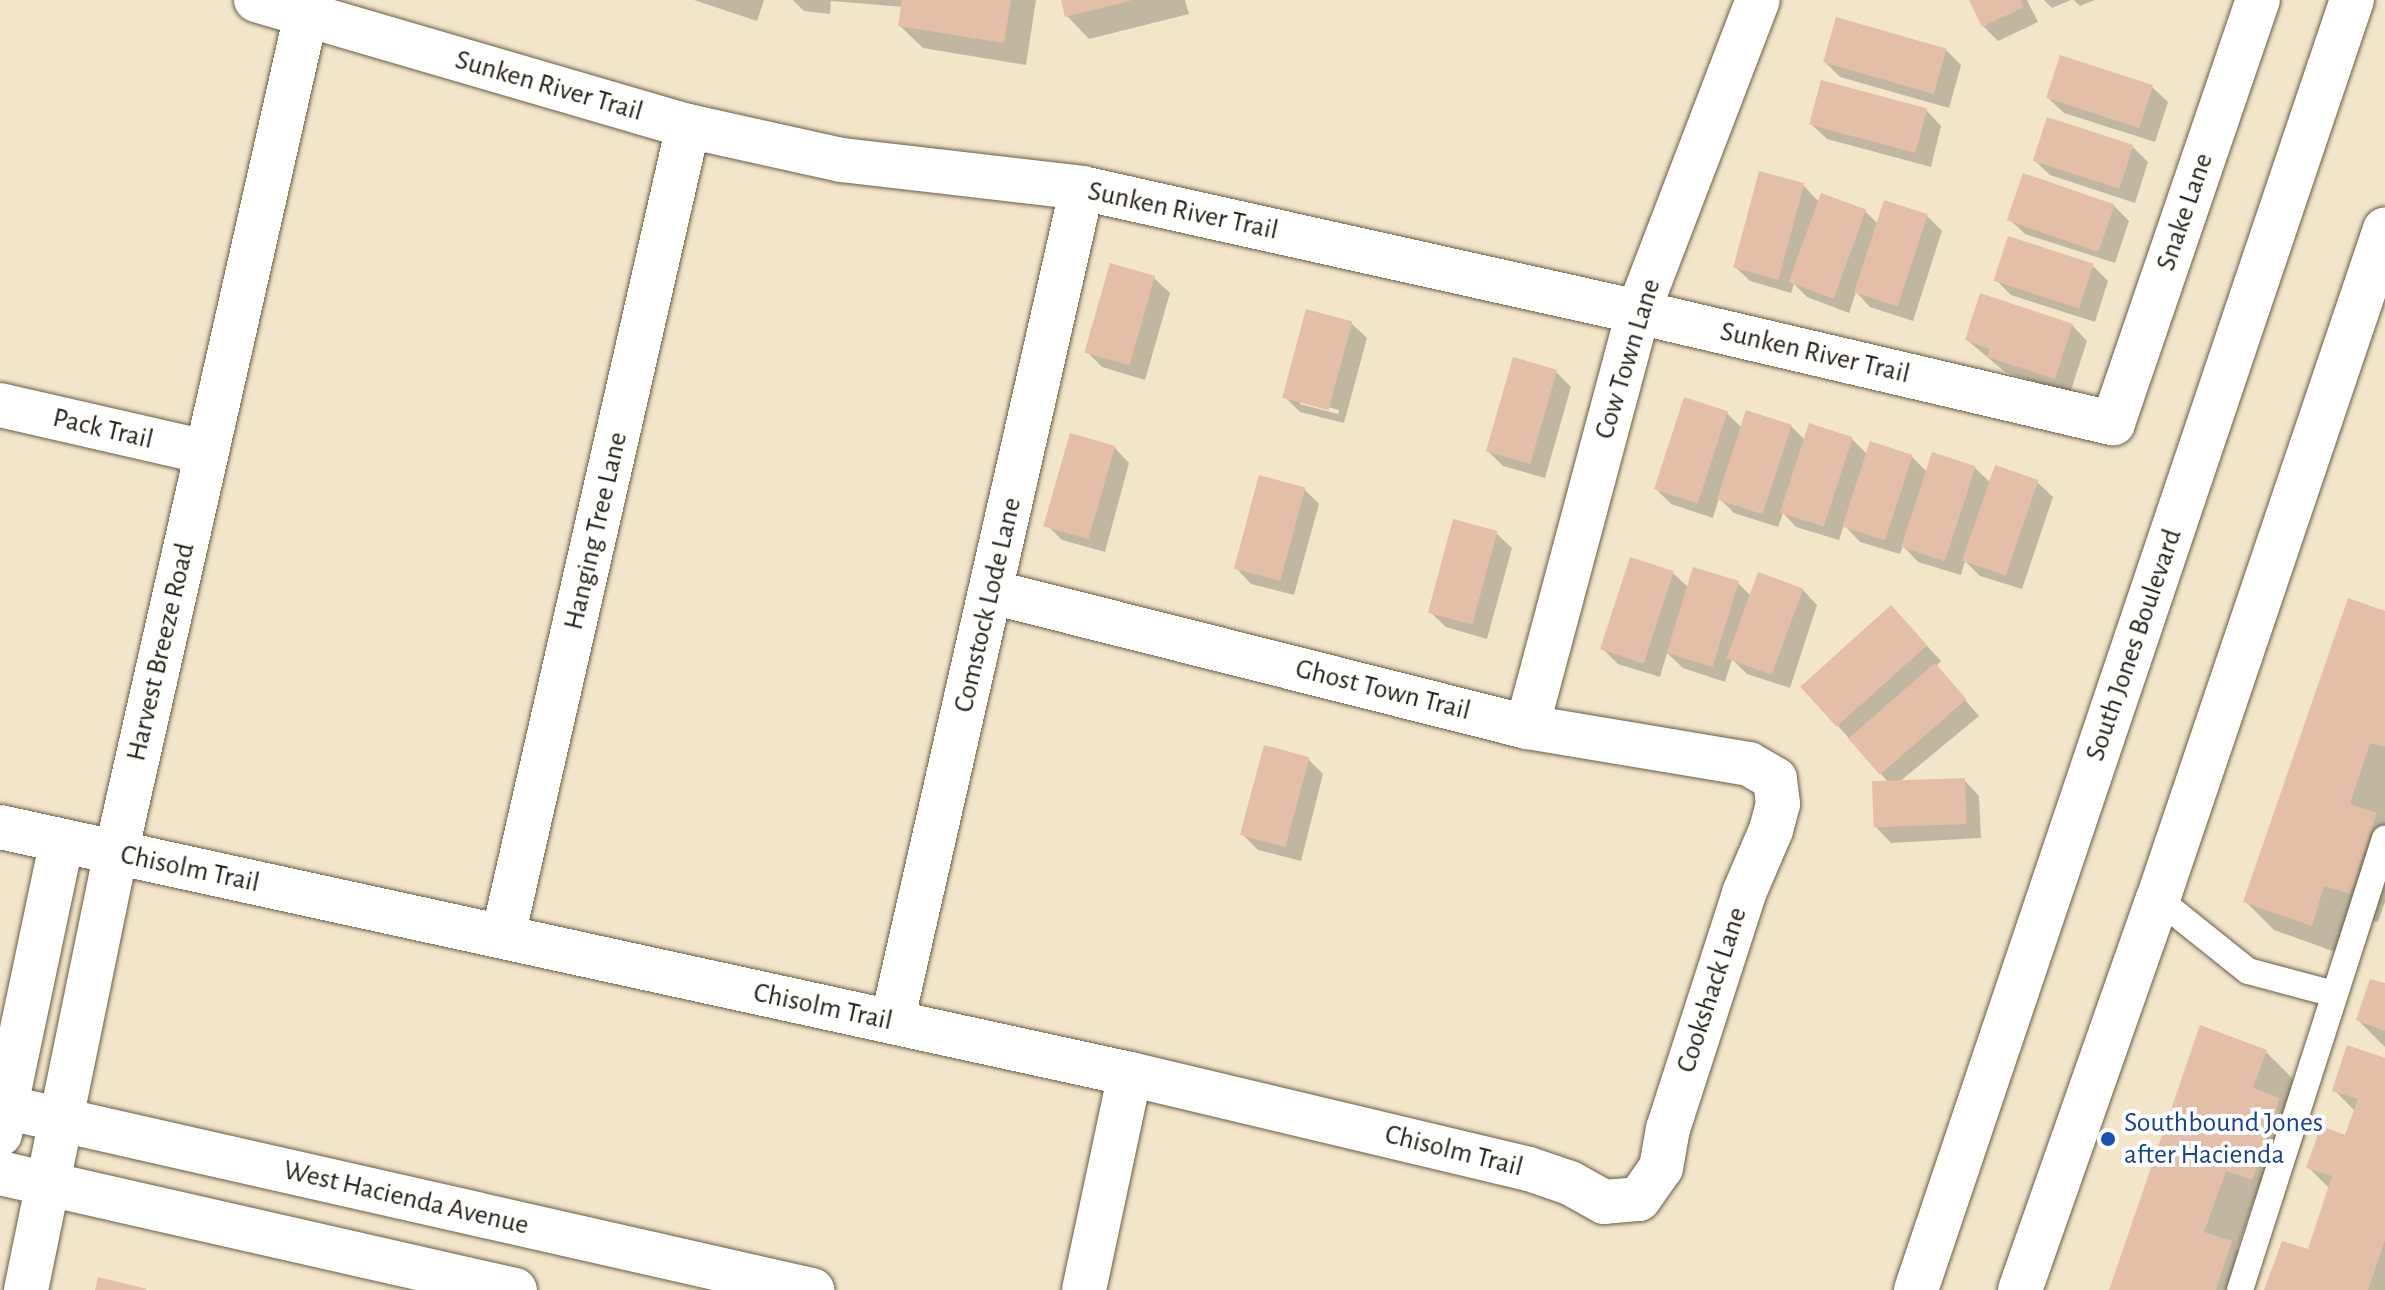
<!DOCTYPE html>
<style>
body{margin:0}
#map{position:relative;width:2385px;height:1290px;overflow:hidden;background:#f2e5ca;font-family:"Alegreya Sans",sans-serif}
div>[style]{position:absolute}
.shadow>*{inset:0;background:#0003}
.building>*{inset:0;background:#e3bfa9;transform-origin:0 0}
.roads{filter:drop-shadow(0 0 2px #695e46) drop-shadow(0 0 2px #695e46)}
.service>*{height:26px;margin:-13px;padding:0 13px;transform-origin:13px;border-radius:13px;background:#fff}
.minor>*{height:44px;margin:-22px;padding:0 22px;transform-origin:22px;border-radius:22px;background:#fff}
.secondary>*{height:44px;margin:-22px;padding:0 22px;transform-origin:22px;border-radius:22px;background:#fff}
.primary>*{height:44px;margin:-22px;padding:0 22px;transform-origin:22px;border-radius:22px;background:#fff}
.dots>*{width:22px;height:22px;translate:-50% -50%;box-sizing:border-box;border:4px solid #fff;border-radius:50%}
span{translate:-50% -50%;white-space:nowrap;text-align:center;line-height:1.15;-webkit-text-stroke:8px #fff;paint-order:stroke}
.street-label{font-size:28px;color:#272218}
.transit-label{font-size:28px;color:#164399}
.left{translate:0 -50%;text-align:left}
</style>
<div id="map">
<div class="shadow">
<div style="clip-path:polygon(694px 0,764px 0,757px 21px)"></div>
<div style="clip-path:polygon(793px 0,1036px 0,1026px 65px,923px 48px,900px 26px,903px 7px,831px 1px,830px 14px,804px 11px)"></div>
<div style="clip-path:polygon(1063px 0,1185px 0,1189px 14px,1089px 39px,1067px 16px)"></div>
<div style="clip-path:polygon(1971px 0,2027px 0,2038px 22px,1998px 41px,1983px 26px)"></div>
<div style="clip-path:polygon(2044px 0,2071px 0,2052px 8px)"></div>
<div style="clip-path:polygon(2074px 0,2095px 0,2080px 6px)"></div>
<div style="clip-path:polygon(1946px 50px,1961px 65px,1949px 108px,1840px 77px,1825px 62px)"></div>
<div style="clip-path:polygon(2152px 87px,2168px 102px,2155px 142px,2064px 113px,2048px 98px)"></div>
<div style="clip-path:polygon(1926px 110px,1941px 126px,1931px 167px,1827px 139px,1811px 124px)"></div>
<div style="clip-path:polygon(2133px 147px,2148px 162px,2135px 203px,2050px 175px,2034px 160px)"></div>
<div style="clip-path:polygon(1803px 185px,1820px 203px,1865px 211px,1878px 224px,1927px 216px,1942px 231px,1913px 321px,1870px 307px,1856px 292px,1849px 313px,1807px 297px,1794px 284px,1791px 293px,1750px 281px,1734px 266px)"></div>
<div style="clip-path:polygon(2114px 206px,2129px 221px,2115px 263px,2025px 234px,2009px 219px)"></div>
<div style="clip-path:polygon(2093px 266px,2108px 281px,2095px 322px,2011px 295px,1996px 280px)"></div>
<div style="clip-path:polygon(1154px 278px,1170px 293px,1145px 380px,1102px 367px,1087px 352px)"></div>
<div style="clip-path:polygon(evenodd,1351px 323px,1367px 338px,1344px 423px,1300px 412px,1285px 397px,1351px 323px,1300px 400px,1339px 410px,1338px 414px,1300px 404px,1300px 400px)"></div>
<div style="clip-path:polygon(2072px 325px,2087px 341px,2070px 393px,2005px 372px,1967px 340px)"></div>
<div style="clip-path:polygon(1556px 372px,1571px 387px,1545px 478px,1503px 466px,1488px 451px)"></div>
<div style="clip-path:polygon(1727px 413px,1742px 428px,1791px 426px,1805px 440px,1852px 439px,1868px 455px,1912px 457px,1928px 473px,1934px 455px,1975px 468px,1991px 483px,2037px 482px,2053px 497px,2022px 589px,1980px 576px,1965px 561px,1961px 575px,1918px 562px,1903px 546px,1900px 554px,1860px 542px,1844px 525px,1839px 540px,1796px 527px,1783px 513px,1778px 527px,1734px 513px,1719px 498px,1713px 518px,1671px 504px,1656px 489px)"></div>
<div style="clip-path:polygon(1114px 447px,1129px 463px,1105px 552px,1062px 540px,1047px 525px)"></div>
<div style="clip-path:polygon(1304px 489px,1319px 504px,1294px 595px,1251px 584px,1236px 568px)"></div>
<div style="clip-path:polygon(1496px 533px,1512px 548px,1487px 639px,1446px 627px,1430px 612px)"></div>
<div style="clip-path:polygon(1673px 573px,1689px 588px,1738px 583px,1752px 597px,1802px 589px,1817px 605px,1790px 688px,1747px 674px,1732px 659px,1725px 682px,1683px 668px,1667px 653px,1660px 677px,1618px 664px,1602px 648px)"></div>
<div style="clip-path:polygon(2385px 613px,2385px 902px,2378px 922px,2352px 913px,2341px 954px,2274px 930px,2246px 902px)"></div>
<div style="clip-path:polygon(1906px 623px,1941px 661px,1936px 666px,1979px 716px,1898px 783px,1964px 780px,1979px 796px,1981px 838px,1891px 843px,1876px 827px,1890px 784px,1803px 687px)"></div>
<div style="clip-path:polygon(1308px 759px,1323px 774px,1301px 861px,1258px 850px,1243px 835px)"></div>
<div style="clip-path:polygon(2385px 985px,2385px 1047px,2358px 1020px)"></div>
<div style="clip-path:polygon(2266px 1052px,2294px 1080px,2285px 1106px,2307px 1128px,2280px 1207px,2255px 1198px,2237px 1249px,2259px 1272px,2253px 1290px,2112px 1290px)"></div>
<div style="clip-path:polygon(2385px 1061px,2385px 1290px,2266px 1290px,2309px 1251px,2330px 1189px,2309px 1168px,2347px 1138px,2356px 1112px,2334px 1090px)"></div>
</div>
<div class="building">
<div style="clip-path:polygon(902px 0,1011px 0,1004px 43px,898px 26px)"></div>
<div style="clip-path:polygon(1061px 0,1130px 0,1130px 1px,1065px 17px)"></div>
<div style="clip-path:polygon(1969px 0,2020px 0,2024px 7px,1982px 27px)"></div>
<div style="left:1836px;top:17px;width:115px;height:47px;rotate:16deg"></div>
<div style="left:2060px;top:55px;width:98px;height:45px;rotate:18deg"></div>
<div style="left:1821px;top:80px;width:110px;height:46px;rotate:15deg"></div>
<div style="left:2047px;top:117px;width:91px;height:46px;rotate:18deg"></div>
<div style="left:1759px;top:171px;width:47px;height:100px;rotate:15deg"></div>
<div style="left:2023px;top:173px;width:97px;height:50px;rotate:19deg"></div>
<div style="left:1821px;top:193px;width:48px;height:95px;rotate:20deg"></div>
<div style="left:1884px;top:200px;width:46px;height:97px;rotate:18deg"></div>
<div style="left:2008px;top:236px;width:90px;height:47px;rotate:18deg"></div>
<div style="left:1110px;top:263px;width:47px;height:93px;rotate:16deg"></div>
<div style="clip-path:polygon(1980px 293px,2073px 324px,2055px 379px,1987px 357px,1990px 349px,1965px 340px)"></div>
<div style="left:1306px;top:309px;width:48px;height:92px;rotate:15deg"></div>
<div style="left:1513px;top:357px;width:46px;height:98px;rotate:16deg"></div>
<div style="left:1684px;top:397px;width:46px;height:97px;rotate:18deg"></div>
<div style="left:1746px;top:410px;width:48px;height:94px;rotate:18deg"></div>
<div style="left:1809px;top:423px;width:46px;height:94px;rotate:18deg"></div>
<div style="left:1070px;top:433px;width:47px;height:97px;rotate:16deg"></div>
<div style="left:1870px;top:441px;width:45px;height:90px;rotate:18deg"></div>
<div style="left:1932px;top:452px;width:46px;height:100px;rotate:18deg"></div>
<div style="left:1995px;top:465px;width:46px;height:101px;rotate:19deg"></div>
<div style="left:1259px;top:475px;width:48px;height:97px;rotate:15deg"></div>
<div style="left:1453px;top:519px;width:46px;height:97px;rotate:15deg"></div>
<div style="left:1630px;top:557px;width:46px;height:97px;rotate:18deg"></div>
<div style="left:1693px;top:567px;width:48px;height:90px;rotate:17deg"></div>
<div style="left:1758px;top:572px;width:48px;height:92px;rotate:20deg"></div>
<div style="clip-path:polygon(2348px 598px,2385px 611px,2385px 747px,2370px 743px,2350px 804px,2377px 813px,2350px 894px,2324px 886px,2312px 926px,2243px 902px)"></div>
<div style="left:1891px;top:605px;width:54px;height:122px;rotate:48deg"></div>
<div style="left:1935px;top:663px;width:48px;height:115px;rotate:49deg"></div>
<div style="left:1264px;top:745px;width:47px;height:93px;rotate:15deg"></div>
<div style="left:1965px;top:778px;width:46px;height:93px;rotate:88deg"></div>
<div style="clip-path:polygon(2370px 979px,2385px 983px,2385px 1031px,2356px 1020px)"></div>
<div style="clip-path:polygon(2200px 1025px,2267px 1050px,2253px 1088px,2280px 1098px,2252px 1180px,2226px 1171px,2204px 1232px,2232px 1241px,2216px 1290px,2109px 1290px)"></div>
<div style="clip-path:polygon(2347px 1045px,2385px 1058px,2385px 1240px,2368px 1290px,2264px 1290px,2282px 1241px,2308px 1249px,2332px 1176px,2306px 1168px,2321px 1126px,2345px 1135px,2358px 1099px,2332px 1091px)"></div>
<div style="clip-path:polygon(98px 1277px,147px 1289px,146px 1290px,95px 1290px)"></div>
</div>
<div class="roads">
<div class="service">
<div style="left:2158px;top:899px;width:115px;rotate:38.7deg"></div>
<div style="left:2248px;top:971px;width:89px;rotate:15deg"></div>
<div style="left:2240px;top:1290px;width:474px;rotate:-72.2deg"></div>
</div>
<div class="minor">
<div style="left:256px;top:0;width:450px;rotate:16.3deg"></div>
<div style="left:688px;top:126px;width:157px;rotate:12.5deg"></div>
<div style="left:841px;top:160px;width:243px;rotate:6.6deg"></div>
<div style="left:1082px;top:188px;width:570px;rotate:12.57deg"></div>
<div style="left:1638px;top:312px;width:488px;rotate:13.2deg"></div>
<div style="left:2113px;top:423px;width:447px;rotate:-71.1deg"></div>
<div style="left:0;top:405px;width:211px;rotate:12.9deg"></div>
<div style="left:1527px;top:727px;width:430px;rotate:-75deg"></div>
<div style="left:1638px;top:312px;width:334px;rotate:-69deg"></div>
<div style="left:0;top:827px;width:1157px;rotate:12.33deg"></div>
<div style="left:1130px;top:1074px;width:410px;rotate:13.4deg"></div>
<div style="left:1529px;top:1169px;width:43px;rotate:18.9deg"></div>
<div style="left:1570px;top:1183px;width:39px;rotate:29deg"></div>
<div style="left:1604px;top:1202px;width:35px;rotate:-5deg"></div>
<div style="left:1639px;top:1199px;width:38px;rotate:-55deg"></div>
<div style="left:1661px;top:1168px;width:40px;rotate:-80deg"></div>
<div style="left:1668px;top:1129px;width:248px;rotate:-72.1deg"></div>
<div style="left:1744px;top:893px;width:69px;rotate:-66.8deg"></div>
<div style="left:1771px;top:830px;width:27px;rotate:-75deg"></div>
<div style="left:1778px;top:804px;width:25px;rotate:-97deg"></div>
<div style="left:1775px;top:779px;width:30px;rotate:-150deg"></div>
<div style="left:1749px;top:764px;width:225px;rotate:-170.5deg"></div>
<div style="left:1527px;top:727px;width:552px;rotate:-165.84deg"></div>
<div style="left:503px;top:936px;width:831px;rotate:-77.13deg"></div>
<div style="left:892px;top:1022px;width:855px;rotate:-77.17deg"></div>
<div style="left:0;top:1134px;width:299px;rotate:-78.1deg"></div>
<div style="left:26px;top:1290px;width:446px;rotate:-78.4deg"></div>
<div style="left:116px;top:853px;width:859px;rotate:-77.23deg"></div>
<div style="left:1084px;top:1290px;width:221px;rotate:-78deg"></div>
</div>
<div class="secondary">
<div style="left:0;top:1106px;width:833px;rotate:12.77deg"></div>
<div style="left:0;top:1173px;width:528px;rotate:12.8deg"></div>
</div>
<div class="primary">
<div style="left:1916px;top:1290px;width:1362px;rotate:-71.33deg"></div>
<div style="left:2020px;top:1290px;width:415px;rotate:-70.6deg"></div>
<div style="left:2158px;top:899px;width:707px;rotate:-71.28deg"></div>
</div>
</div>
<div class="dots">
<div style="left:2108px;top:1139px;background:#1a4fb4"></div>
</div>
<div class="street-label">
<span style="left:549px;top:86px;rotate:16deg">Sunken River Trail</span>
<span style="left:1183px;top:211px;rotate:12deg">Sunken River Trail</span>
<span style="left:2185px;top:212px;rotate:-71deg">Snake Lane</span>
<span style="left:1815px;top:353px;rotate:13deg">Sunken River Trail</span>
<span style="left:1628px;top:359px;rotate:-73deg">Cow Town Lane</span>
<span style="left:103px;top:429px;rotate:13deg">Pack Trail</span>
<span style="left:596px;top:531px;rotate:-77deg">Hanging Tree Lane</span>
<span style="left:988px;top:605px;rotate:-77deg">Comstock Lode Lane</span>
<span style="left:2134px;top:645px;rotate:-71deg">South Jones Boulevard</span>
<span style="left:161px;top:652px;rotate:-77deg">Harvest Breeze Road</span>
<span style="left:1383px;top:690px;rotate:14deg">Ghost Town Trail</span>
<span style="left:190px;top:869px;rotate:12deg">Chisolm Trail</span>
<span style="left:1712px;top:990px;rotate:-72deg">Cookshack Lane</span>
<span style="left:823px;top:1007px;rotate:12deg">Chisolm Trail</span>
<span style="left:1454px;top:1151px;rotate:14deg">Chisolm Trail</span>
<span style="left:406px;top:1198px;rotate:13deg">West Hacienda Avenue</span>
</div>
<div class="transit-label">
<span class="left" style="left:2124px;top:1139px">Southbound Jones<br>after Hacienda</span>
</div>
</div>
